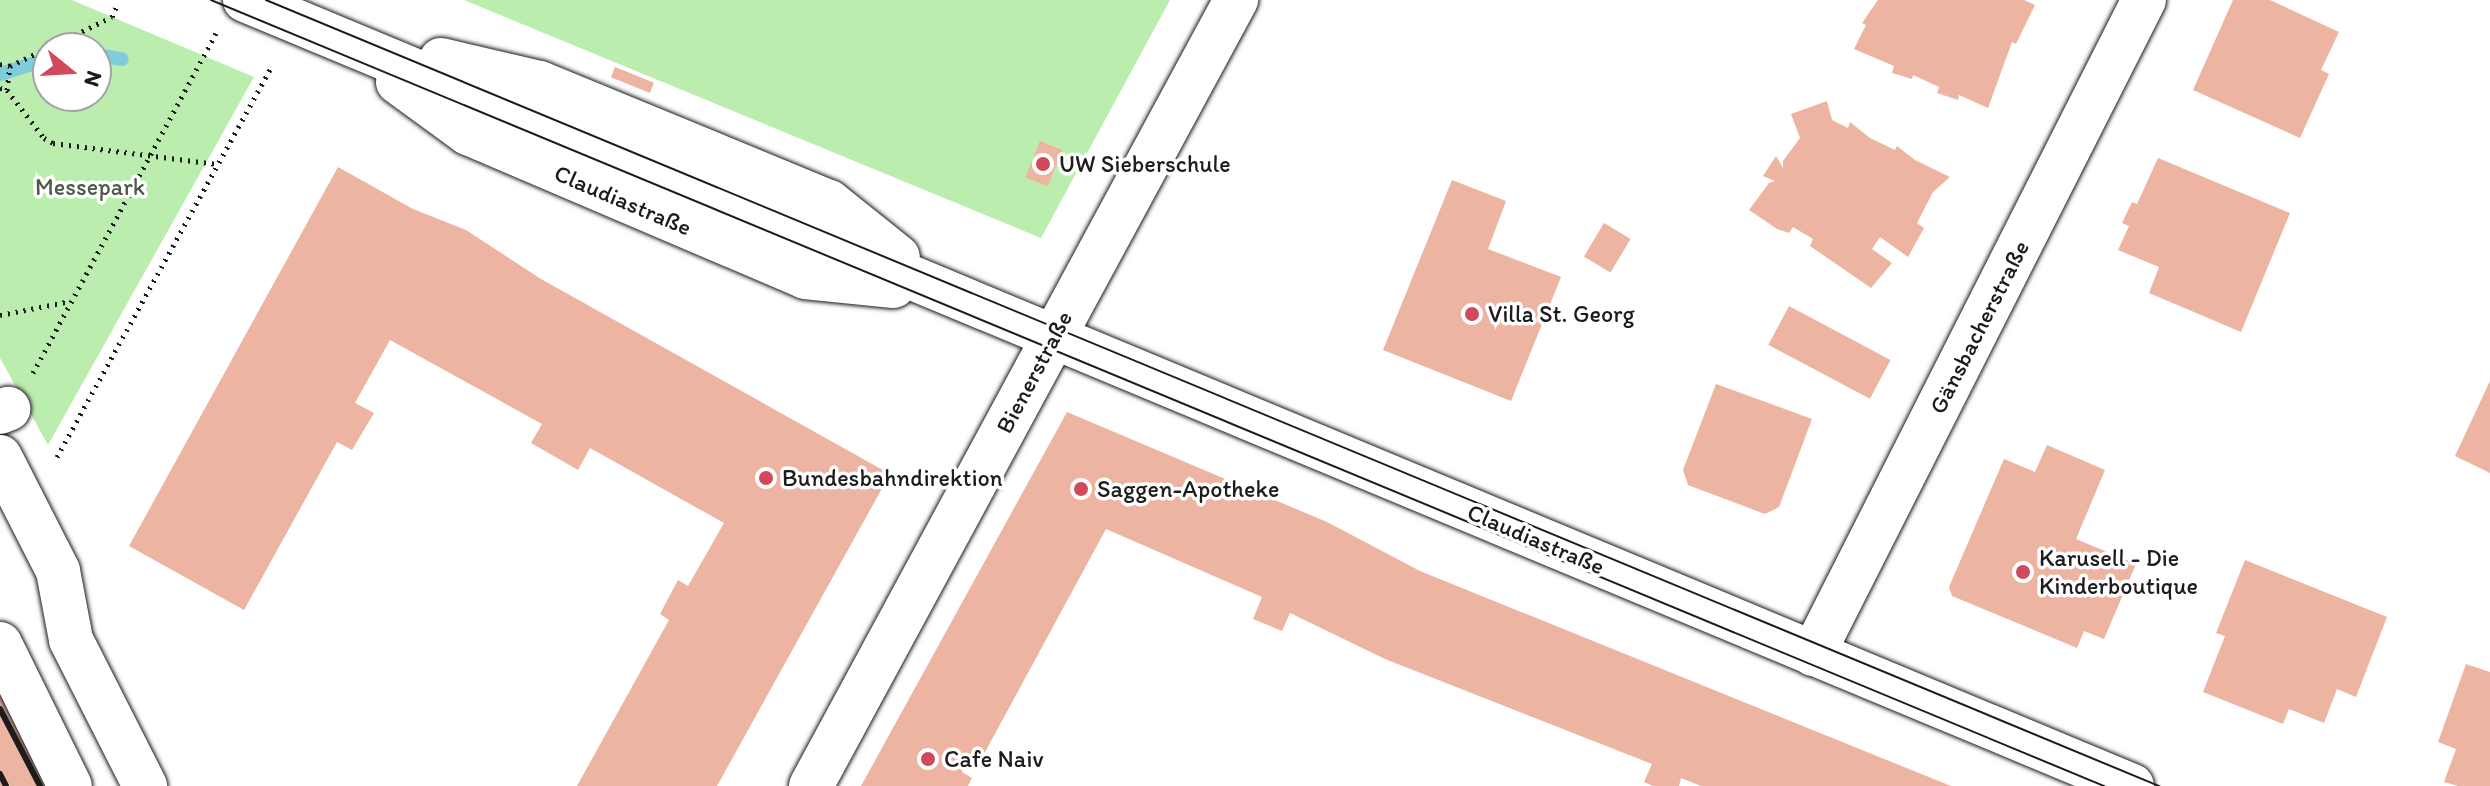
<!DOCTYPE html>
<meta charset="utf-8">
<style>
body{margin:0}
#map{position:relative;width:2490px;height:786px;overflow:hidden;background:#fff;font-family:Itim,sans-serif}
div>[style]{position:absolute}
.green>*{inset:0;background:#bbeeae}
.stream>*{height:14px;margin:-7px;padding:0 7px;transform-origin:7px;border-radius:7px;background:#7eccdc}
.building>*{inset:0;background:#ecb4a1;transform-origin:0 0}
.path>*{height:5px;margin-top:-2.5px;transform-origin:0;background:repeating-linear-gradient(90deg,#1c1c1c 0 2px,transparent 0 8px)}
.roads{filter:drop-shadow(0 0 2px #1c1c1c) drop-shadow(0 0 2px #1c1c1c)}
.minor>*{height:44px;margin:-22px;padding:0 22px;transform-origin:22px;border-radius:22px;background:#fff}
.tram>*{height:2px;margin:-1px;padding:0 1px;transform-origin:1px;border-radius:1px;background:#1c1c1c}
.rail>*{height:6px;margin:-3px;padding:0 3px;transform-origin:3px;border-radius:3px;background:#1c1c1c}
.dots>*{width:22px;height:22px;translate:-50% -50%;box-sizing:border-box;border:4px solid #fff;border-radius:50%}
span{translate:-50% -50%;white-space:nowrap;text-align:center;line-height:1.15;-webkit-text-stroke:7px #fff;paint-order:stroke}
.poi-label{font-size:24px;color:#1c1c1c}
.left{translate:0 -50%;text-align:left}
.park-label{font-size:24px;color:#4c5b48}
.street-label{font-size:24px;color:#1c1c1c}
.north{position:absolute;left:32px;top:32px;width:80px;height:80px;box-sizing:border-box;background:#fff;border:2px solid #a4a4a4;border-radius:50%;rotate:108deg;font-size:22px;font-weight:700;line-height:32px;text-align:center;color:#1c1c1c}
.north::after{content:'';display:block;margin:auto;width:28px;height:36px;background:#d1495b;clip-path:polygon(50% 0,100% 100%,50% 72%,0 100%)}
</style>
<div id="map">
<div class="green">
<div style="clip-path:polygon(evenodd,0 0,72px 0,254px 77px,48px 445px,0 358px,0 0,48px 48px,96px 48px,96px 96px,48px 96px,48px 48px)"></div>
<div style="clip-path:polygon(464px 0,1170px 0,1041px 238px)"></div>
</div>
<div class="stream">
<div style="left:96px;top:55px;width:26px;rotate:9deg"></div>
<div style="left:0;top:74px;width:50px;rotate:-17.4deg"></div>
</div>
<div class="building">
<div style="clip-path:polygon(1878px 0,2024px 0,2035px 5px,2016px 44px,2012px 42px,1988px 108px,1959px 95px,1958px 100px,1937px 93px,1939px 87px,1913px 75px,1912px 79px,1892px 73px,1894px 66px,1854px 49px,1866px 25px,1862px 23px)"></div>
<div style="clip-path:polygon(2233px 0,2270px 0,2339px 32px,2321px 70px,2329px 74px,2300px 138px,2193px 90px)"></div>
<div style="left:615px;top:67px;width:42px;height:11px;rotate:22deg"></div>
<div style="clip-path:polygon(1827px 101px,1832px 120px,1848px 128px,1850px 122px,1870px 138px,1895px 150px,1897px 146px,1915px 160px,1950px 177px,1933px 192px,1917px 223px,1924px 228px,1908px 257px,1880px 237px,1872px 249px,1892px 263px,1871px 288px,1810px 246px,1813px 239px,1793px 227px,1789px 233px,1777px 229px,1749px 210px,1769px 183px,1775px 181px,1763px 176px,1776px 156px,1783px 168px,1783px 161px,1800px 138px,1791px 114px)"></div>
<div style="left:1040px;top:141px;width:24px;height:39px;rotate:22deg"></div>
<div style="clip-path:polygon(2158px 158px,2290px 213px,2241px 332px,2149px 293px,2159px 267px,2118px 250px,2129px 226px,2122px 223px,2132px 202px,2137px 204px)"></div>
<div style="clip-path:polygon(338px 167px,413px 209px,466px 230px,541px 279px,890px 474px,717px 786px,577px 786px,669px 620px,660px 614px,678px 580px,688px 586px,724px 523px,590px 448px,578px 470px,531px 443px,542px 424px,390px 340px,355px 403px,374px 413px,352px 450px,337px 442px,244px 610px,129px 546px)"></div>
<div style="clip-path:polygon(1452px 180px,1506px 201px,1488px 249px,1561px 277px,1511px 401px,1383px 350px)"></div>
<div style="left:1604px;top:223px;width:31px;height:39px;rotate:31deg"></div>
<div style="left:1789px;top:306px;width:115px;height:44px;rotate:28deg"></div>
<div style="clip-path:polygon(2490px 381px,2490px 473px,2455px 456px)"></div>
<div style="clip-path:polygon(1716px 384px,1812px 419px,1779px 507px,1765px 514px,1688px 485px,1683px 470px)"></div>
<div style="clip-path:polygon(1067px 412px,1327px 522px,1420px 571px,1951px 786px,1701px 786px,1681px 778px,1679px 786px,1653px 786px,1644px 782px,1652px 764px,1385px 659px,1290px 613px,1282px 631px,1253px 619px,1262px 597px,1106px 529px,984px 754px,975px 749px,962px 772px,972px 778px,968px 786px,861px 786px)"></div>
<div style="clip-path:polygon(2047px 445px,2105px 470px,2076px 539px,2136px 564px,2104px 639px,2084px 631px,2077px 648px,1952px 596px,1949px 587px,2004px 459px,2035px 472px)"></div>
<div style="clip-path:polygon(2245px 560px,2387px 617px,2356px 697px,2337px 689px,2324px 723px,2289px 709px,2283px 724px,2203px 692px,2225px 636px,2216px 633px)"></div>
<div style="clip-path:polygon(2466px 664px,2490px 672px,2490px 786px,2458px 786px,2444px 782px,2456px 749px,2438px 742px)"></div>
<div style="clip-path:polygon(0 682px,54px 786px,0 786px)"></div>
</div>
<div class="path">
<div style="left:0;top:64px;width:10px;rotate:11deg"></div>
<div style="left:10px;top:66px;width:113px;rotate:-25.7deg"></div>
<div style="left:112px;top:17px;width:13px;rotate:-67deg"></div>
<div style="left:0;top:88px;width:7px;rotate:16deg"></div>
<div style="left:7px;top:90px;width:61px;rotate:52.4deg"></div>
<div style="left:44px;top:138px;width:10px;rotate:29deg"></div>
<div style="left:53px;top:143px;width:165px;rotate:7.3deg"></div>
<div style="left:7px;top:90px;width:24px;rotate:-83deg"></div>
<div style="left:0;top:315px;width:72px;rotate:-11.2deg"></div>
<div style="left:33px;top:373px;width:386px;rotate:-61.7deg"></div>
<div style="left:57px;top:457px;width:443px;rotate:-61.2deg"></div>
</div>
<div class="roads">
<div class="minor">
<div style="left:245px;top:0;width:2044px;rotate:22.61deg"></div>
<div style="left:441px;top:60px;width:102px;rotate:13.1deg"></div>
<div style="left:540px;top:83px;width:313px;rotate:22.4deg"></div>
<div style="left:829px;top:202px;width:88px;rotate:38.6deg"></div>
<div style="left:398px;top:82px;width:87px;rotate:36.1deg"></div>
<div style="left:468px;top:133px;width:366px;rotate:23.1deg"></div>
<div style="left:805px;top:277px;width:89px;rotate:5.8deg"></div>
<div style="left:0;top:412px;width:9px;rotate:-21deg"></div>
<div style="left:0;top:457px;width:128px;rotate:63deg"></div>
<div style="left:58px;top:571px;width:70px;rotate:79.3deg"></div>
<div style="left:71px;top:640px;width:164px;rotate:63.1deg"></div>
<div style="left:0;top:644px;width:158px;rotate:63.8deg"></div>
<div style="left:1813px;top:654px;width:733px;rotate:-63.16deg"></div>
<div style="left:811px;top:786px;width:894px;rotate:-61.6deg"></div>
</div>
</div>
<div class="tram">
<div style="left:211px;top:0;width:2050px;rotate:22.55deg"></div>
<div style="left:266px;top:0;width:2050px;rotate:22.55deg"></div>
</div>
<div class="rail">
<div style="left:0;top:709px;width:87px;rotate:62.5deg"></div>
<div style="left:0;top:774px;width:13px;rotate:63deg"></div>
</div>
<div class="dots">
<div style="left:1043px;top:164px;background:#d1495b"></div>
<div style="left:1472px;top:314px;background:#d1495b"></div>
<div style="left:766px;top:478px;background:#d1495b"></div>
<div style="left:1081px;top:489px;background:#d1495b"></div>
<div style="left:2023px;top:572px;background:#d1495b"></div>
<div style="left:928px;top:759px;background:#d1495b"></div>
</div>
<div class="poi-label">
<span class="left" style="left:1059px;top:164px">UW Sieberschule</span>
<span class="left" style="left:1488px;top:314px">Villa St. Georg</span>
<span class="left" style="left:782px;top:478px">Bundesbahndirektion</span>
<span class="left" style="left:1097px;top:489px">Saggen-Apotheke</span>
<span class="left" style="left:2039px;top:572px">Karusell - Die<br>Kinderboutique</span>
<span class="left" style="left:944px;top:759px">Cafe Naiv</span>
</div>
<div class="park-label">
<span style="left:90px;top:187px">Messepark</span>
</div>
<div class="street-label">
<span style="left:623px;top:200px;rotate:23deg">Claudiastraße</span>
<span style="left:1979px;top:327px;rotate:-63deg">Gänsbacherstraße</span>
<span style="left:1034px;top:372px;rotate:-62deg">Bienerstraße</span>
<span style="left:1536px;top:539px;rotate:23deg">Claudiastraße</span>
</div>
<div class="north">N</div>
</div>
